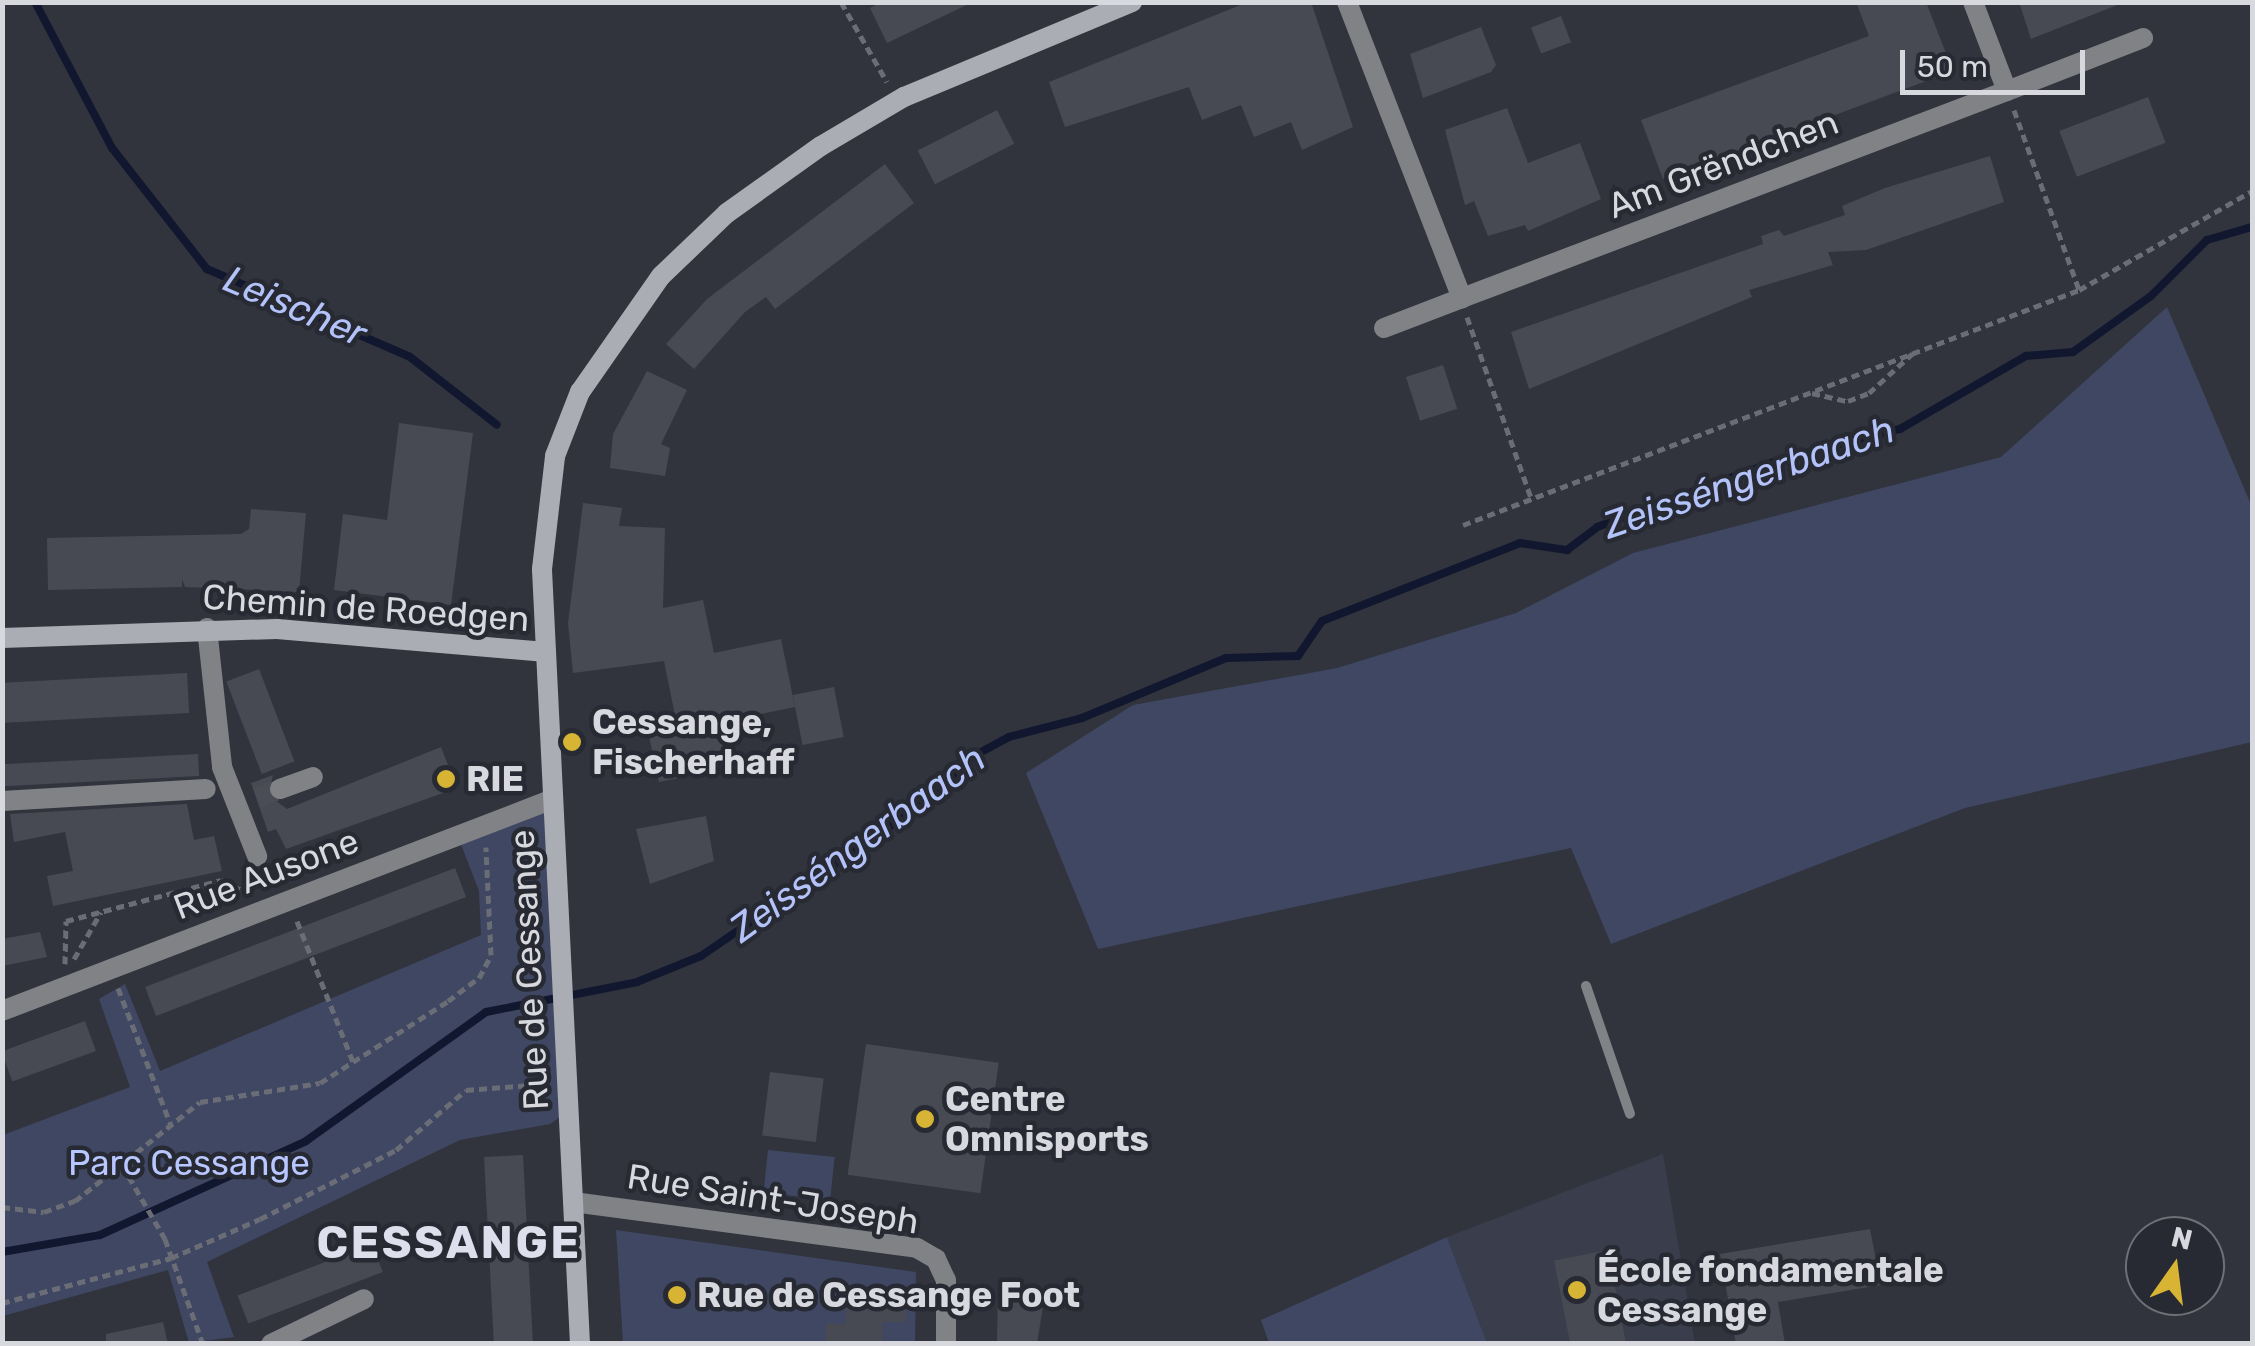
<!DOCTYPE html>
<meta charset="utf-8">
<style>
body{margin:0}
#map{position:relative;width:2255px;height:1346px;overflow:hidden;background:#31343d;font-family:Rubik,sans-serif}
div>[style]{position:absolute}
.built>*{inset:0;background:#393d4c}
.green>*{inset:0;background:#3f4763;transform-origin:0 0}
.stream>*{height:8px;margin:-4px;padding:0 4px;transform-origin:4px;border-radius:4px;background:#121730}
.building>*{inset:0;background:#474a53;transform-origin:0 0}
.street-tunnel>*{height:20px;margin-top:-10px;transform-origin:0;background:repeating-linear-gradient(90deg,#4a4d55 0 20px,transparent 0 30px)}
.path>*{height:5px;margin-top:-2.5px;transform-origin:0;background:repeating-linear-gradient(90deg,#6a6d75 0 8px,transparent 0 13px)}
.lane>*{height:10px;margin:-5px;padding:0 5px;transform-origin:5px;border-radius:5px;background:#808286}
.street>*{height:20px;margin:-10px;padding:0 10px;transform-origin:10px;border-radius:10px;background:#808286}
.secondary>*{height:20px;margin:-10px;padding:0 10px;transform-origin:10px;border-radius:10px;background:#abadb4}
.dots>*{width:28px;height:28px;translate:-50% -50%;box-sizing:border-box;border:5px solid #272a32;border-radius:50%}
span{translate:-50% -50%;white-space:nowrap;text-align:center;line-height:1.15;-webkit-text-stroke:9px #272a32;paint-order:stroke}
.street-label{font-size:35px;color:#d7d9de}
.poi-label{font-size:35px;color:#d7d9de;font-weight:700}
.left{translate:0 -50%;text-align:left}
.park-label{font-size:35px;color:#b8c7ff}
.water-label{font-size:38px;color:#b3c2f9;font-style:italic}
.district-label{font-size:45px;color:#dde0ec;font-weight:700;letter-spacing:2.5px}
.frame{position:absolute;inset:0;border:5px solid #d7d9de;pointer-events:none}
.north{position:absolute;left:2125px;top:1216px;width:100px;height:100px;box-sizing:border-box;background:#272a32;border:2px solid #6d7077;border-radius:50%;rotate:14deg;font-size:28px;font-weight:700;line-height:40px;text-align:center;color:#d7d9de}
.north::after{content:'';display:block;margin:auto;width:35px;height:45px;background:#d7b434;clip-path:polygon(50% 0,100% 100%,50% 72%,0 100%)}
.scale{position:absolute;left:1900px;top:50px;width:185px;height:45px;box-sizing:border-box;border:5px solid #d7d9de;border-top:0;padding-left:12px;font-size:30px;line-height:35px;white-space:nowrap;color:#d7d9de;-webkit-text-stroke:8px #272a32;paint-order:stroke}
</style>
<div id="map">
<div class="built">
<div style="clip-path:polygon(1663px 1154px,1695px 1343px,1487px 1343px,1447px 1237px)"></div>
</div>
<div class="green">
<div style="clip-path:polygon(2167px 307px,2252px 507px,2252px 742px,1965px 808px,1611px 944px,1571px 848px,1098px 949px,1026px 773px,1133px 705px,1337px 668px,1516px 613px,1633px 553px,2001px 457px)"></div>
<div style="clip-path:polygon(553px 799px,568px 1111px,550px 1124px,460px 1140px,207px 1262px,234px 1337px,189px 1343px,168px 1270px,3px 1316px,3px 1135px,130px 1087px,99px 999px,125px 984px,160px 1071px,481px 935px,479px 891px,457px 834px)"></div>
<div style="left:768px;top:1150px;width:67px;height:43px;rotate:6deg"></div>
<div style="clip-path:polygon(616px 1230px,916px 1272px,915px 1343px,623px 1343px)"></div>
<div style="clip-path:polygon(1447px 1237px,1487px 1343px,1269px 1343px,1261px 1320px)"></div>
</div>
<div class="stream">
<div style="left:35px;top:2px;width:165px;rotate:62.2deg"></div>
<div style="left:112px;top:148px;width:154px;rotate:51.9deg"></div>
<div style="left:207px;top:269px;width:221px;rotate:23.4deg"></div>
<div style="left:410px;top:357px;width:110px;rotate:38deg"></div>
<div style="left:2px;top:1252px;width:99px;rotate:-9.8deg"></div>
<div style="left:100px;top:1235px;width:226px;rotate:-24.5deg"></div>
<div style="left:306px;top:1141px;width:221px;rotate:-35.6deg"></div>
<div style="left:486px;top:1012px;width:154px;rotate:-11.2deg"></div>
<div style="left:637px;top:982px;width:69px;rotate:-22.1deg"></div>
<div style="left:701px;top:956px;width:296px;rotate:-34.4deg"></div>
<div style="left:945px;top:789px;width:29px;rotate:-61deg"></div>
<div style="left:959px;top:764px;width:57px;rotate:-28.4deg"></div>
<div style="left:1009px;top:737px;width:75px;rotate:-14.6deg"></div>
<div style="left:1082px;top:718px;width:156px;rotate:-22.6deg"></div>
<div style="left:1226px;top:658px;width:72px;rotate:-1.6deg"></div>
<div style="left:1298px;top:656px;width:42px;rotate:-55.6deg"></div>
<div style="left:1322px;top:621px;width:213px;rotate:-21.5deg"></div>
<div style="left:1520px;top:543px;width:48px;rotate:8.5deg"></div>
<div style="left:1567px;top:550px;width:38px;rotate:-37deg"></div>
<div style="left:1597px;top:527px;width:191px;rotate:-20.2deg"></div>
<div style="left:1776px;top:461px;width:128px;rotate:-14.5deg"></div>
<div style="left:1900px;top:429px;width:146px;rotate:-30.1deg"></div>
<div style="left:2026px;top:356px;width:47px;rotate:-4.9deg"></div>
<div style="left:2073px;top:352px;width:96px;rotate:-35.7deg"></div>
<div style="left:2151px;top:296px;width:79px;rotate:-45deg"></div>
<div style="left:2207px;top:240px;width:47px;rotate:-16.1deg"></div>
</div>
<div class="building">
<div style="clip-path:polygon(882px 2px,973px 2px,887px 43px,870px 8px)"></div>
<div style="clip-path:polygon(1248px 2px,1311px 2px,1353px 127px,1302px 150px,1291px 122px,1254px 137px,1241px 105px,1202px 120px,1189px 87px,1065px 127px,1049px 82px)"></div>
<div style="clip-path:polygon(1856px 2px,1926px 2px,1953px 71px,1663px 179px,1641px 120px,1869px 36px)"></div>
<div style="clip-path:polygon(2019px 2px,2120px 2px,2120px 4px,2031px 39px)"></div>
<div style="left:1561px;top:16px;width:28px;height:32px;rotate:69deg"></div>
<div style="clip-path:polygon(1481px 27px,1496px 65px,1491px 72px,1423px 98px,1410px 54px)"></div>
<div style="left:2148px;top:97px;width:49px;height:95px;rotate:69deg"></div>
<div style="clip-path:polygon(1507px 108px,1528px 163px,1580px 143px,1601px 199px,1528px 231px,1525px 225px,1488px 236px,1474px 201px,1465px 205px,1445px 130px)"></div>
<div style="left:997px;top:110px;width:38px;height:89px;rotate:63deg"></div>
<div style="clip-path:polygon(1990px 156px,2004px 202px,1866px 250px,1828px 252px,1833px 265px,1749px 290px,1752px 297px,1529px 389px,1511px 332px,1763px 244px,1761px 236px,1779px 230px,1784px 236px,1845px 215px,1842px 206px,1885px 188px)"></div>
<div style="clip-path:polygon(885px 164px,914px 203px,775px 309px,766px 297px,745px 312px,694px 369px,666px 344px,707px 299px)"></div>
<div style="left:1443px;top:365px;width:46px;height:39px;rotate:72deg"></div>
<div style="clip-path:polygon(647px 371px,687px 390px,661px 444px,670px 448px,665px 476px,610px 468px,613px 434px)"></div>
<div style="clip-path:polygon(399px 423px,473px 433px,451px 605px,334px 590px,343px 514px,387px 520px)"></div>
<div style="clip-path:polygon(583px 503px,622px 508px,619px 526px,665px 528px,663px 608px,703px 600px,714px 653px,781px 639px,795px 707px,727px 721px,733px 749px,716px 754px,719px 770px,659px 782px,649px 736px,678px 730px,664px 661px,573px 673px,568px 623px)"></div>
<div style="clip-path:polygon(251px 509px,306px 513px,299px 592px,185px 587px,182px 579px,182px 587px,48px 590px,47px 538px,241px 534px,249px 529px)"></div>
<div style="left:259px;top:669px;width:99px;height:35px;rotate:69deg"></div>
<div style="left:187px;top:673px;width:40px;height:185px;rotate:87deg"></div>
<div style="left:834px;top:687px;width:51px;height:42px;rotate:79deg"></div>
<div style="clip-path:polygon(441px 747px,457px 788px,286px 849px,276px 829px,268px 832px,251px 783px,273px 775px,268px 795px,287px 809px)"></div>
<div style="left:198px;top:754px;width:22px;height:196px;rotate:87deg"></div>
<div style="clip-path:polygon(187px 804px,194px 840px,214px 836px,222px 871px,53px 906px,47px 876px,73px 871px,65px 832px,14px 842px,10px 814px)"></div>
<div style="clip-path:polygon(706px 816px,714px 861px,650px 884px,636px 829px)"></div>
<div style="left:455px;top:868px;width:31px;height:332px;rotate:69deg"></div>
<div style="clip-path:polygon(40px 932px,47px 957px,2px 966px,2px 939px)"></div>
<div style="left:85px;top:1021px;width:32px;height:89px;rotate:70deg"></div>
<div style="left:866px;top:1044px;width:134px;height:132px;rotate:8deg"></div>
<div style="left:770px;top:1072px;width:54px;height:64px;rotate:7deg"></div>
<div style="left:523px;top:1155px;width:189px;height:39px;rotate:87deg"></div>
<div style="clip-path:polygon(1870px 1229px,1881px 1285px,1778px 1302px,1785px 1344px,1736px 1344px,1720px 1254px)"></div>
<div style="left:372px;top:1244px;width:30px;height:144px;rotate:69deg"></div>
<div style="left:1608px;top:1250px;width:96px;height:55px;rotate:79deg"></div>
<div style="clip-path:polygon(998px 1286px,1046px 1287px,1037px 1344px,997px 1344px)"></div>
<div style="clip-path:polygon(846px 1295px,906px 1296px,906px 1322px,883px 1322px,882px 1344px,826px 1344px,826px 1323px,846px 1324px)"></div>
<div style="clip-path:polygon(163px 1322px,168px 1344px,106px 1344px,106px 1334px)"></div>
</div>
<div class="street-tunnel">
<div style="left:257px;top:798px;width:25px;rotate:-21deg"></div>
</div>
<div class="path">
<div style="left:841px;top:2px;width:92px;rotate:60.1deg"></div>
<div style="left:2014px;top:110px;width:191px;rotate:70.1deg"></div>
<div style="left:1467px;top:317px;width:192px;rotate:70.5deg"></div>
<div style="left:1812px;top:393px;width:37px;rotate:13deg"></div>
<div style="left:1848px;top:401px;width:22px;rotate:-21deg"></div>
<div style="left:1869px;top:393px;width:59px;rotate:-42.3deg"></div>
<div style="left:1463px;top:525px;width:659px;rotate:-20.88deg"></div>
<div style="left:2079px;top:290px;width:199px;rotate:-29.8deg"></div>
<div style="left:297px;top:921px;width:154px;rotate:68.3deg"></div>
<div style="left:74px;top:959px;width:54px;rotate:-60.1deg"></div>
<div style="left:65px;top:964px;width:43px;rotate:-88.7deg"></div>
<div style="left:66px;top:921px;width:160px;rotate:-14.8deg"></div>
<div style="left:221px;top:880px;width:30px;rotate:26deg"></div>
<div style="left:118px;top:988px;width:147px;rotate:68.9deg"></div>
<div style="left:122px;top:1165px;width:86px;rotate:59.8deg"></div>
<div style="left:165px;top:1239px;width:112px;rotate:70.1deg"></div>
<div style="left:2px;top:1207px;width:42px;rotate:6.8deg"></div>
<div style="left:44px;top:1212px;width:33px;rotate:-20deg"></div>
<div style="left:75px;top:1201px;width:159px;rotate:-38.4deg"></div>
<div style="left:200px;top:1102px;width:121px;rotate:-9deg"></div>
<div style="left:320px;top:1083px;width:152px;rotate:-32.6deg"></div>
<div style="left:448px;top:1001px;width:39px;rotate:-37deg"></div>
<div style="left:479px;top:978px;width:26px;rotate:-62deg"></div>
<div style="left:491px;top:955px;width:108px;rotate:-92.7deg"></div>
<div style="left:2px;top:1303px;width:175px;rotate:-14.9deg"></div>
<div style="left:171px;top:1258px;width:97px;rotate:-23.7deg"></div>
<div style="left:260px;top:1219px;width:153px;rotate:-26.9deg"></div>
<div style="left:396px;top:1150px;width:92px;rotate:-40.6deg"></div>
<div style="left:466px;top:1090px;width:78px;rotate:-4.4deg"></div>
</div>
<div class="lane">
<div style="left:1586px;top:986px;width:135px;rotate:71deg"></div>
</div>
<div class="street">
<div style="left:1347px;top:2px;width:318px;rotate:68.8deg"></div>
<div style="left:1462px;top:298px;width:583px;rotate:-20.8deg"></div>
<div style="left:2007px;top:91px;width:95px;rotate:-110.9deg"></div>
<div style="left:2007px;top:91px;width:146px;rotate:-21.3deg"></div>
<div style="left:1384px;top:328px;width:84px;rotate:-21deg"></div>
<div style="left:207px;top:628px;width:140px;rotate:83.8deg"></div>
<div style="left:222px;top:767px;width:96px;rotate:68.5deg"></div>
<div style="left:280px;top:789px;width:35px;rotate:-20deg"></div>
<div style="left:2px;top:801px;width:204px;rotate:-3.4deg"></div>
<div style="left:2px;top:1011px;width:590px;rotate:-21.04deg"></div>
<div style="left:573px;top:1202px;width:347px;rotate:7.6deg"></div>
<div style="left:917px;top:1248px;width:22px;rotate:30deg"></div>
<div style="left:936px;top:1259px;width:23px;rotate:65deg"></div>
<div style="left:946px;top:1280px;width:64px;rotate:90deg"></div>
<div style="left:271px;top:1344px;width:103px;rotate:-25.8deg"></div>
</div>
<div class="secondary">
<div style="left:2px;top:638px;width:275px;rotate:-1.9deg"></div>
<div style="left:277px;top:629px;width:270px;rotate:4.9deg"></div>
<div style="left:580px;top:1344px;width:776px;rotate:-92.81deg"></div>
<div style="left:542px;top:569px;width:114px;rotate:-83.4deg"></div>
<div style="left:555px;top:456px;width:69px;rotate:-68.7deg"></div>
<div style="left:580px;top:392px;width:141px;rotate:-55.1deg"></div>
<div style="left:661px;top:276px;width:91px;rotate:-43.7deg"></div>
<div style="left:727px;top:213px;width:115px;rotate:-35.5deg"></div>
<div style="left:821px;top:146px;width:96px;rotate:-30.6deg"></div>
<div style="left:904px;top:97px;width:247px;rotate:-22.6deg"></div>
</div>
<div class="dots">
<div style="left:572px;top:742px;background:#d7b434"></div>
<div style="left:446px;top:779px;background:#d7b434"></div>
<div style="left:925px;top:1119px;background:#d7b434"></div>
<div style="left:1577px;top:1290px;background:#d7b434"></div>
<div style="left:677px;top:1295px;background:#d7b434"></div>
</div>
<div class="street-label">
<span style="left:1723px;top:164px;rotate:-21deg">Am Grëndchen</span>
<span style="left:366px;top:608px;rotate:4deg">Chemin de Roedgen</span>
<span style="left:266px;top:874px;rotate:-21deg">Rue Ausone</span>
<span style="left:529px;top:970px;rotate:-93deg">Rue de Cessange</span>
<span style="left:773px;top:1199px;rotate:9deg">Rue Saint-Joseph</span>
</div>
<div class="poi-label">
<span class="left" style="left:592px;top:742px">Cessange,<br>Fischerhaff</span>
<span class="left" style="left:466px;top:779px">RIE</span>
<span class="left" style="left:945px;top:1119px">Centre<br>Omnisports</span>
<span class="left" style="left:1597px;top:1290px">École fondamentale<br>Cessange</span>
<span class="left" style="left:697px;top:1295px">Rue de Cessange Foot</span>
</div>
<div class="park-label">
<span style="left:189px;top:1163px">Parc Cessange</span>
</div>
<div class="water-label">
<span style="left:295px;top:307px;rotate:23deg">Leischer</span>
<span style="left:1749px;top:478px;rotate:-19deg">Zeisséngerbaach</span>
<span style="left:858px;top:844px;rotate:-36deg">Zeisséngerbaach</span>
</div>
<div class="district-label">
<span style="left:449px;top:1243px">CESSANGE</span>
</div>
<div class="frame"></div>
<div class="north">N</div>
<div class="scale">50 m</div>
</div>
